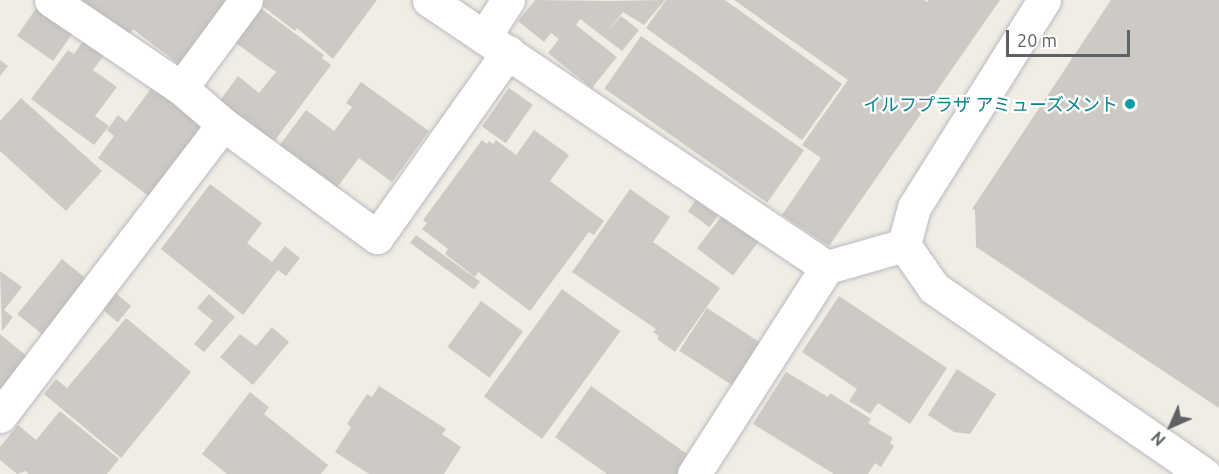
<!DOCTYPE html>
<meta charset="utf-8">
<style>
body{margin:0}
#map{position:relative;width:1219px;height:474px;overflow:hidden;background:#f0ede5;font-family:Ubuntu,"Noto Sans JP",sans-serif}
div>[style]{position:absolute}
.building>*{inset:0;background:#cdc9c4;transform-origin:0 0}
.roads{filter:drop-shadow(0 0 2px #b7bbbf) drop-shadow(0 0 2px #b7bbbf)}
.minor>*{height:33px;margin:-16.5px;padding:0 16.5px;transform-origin:16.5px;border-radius:16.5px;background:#fff}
.dots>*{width:16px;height:16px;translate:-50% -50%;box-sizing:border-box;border:3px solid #fff;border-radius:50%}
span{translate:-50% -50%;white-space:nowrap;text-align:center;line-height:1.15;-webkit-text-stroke:4.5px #fff;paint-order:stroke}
.culture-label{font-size:18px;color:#0d838f}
.right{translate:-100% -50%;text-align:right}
.north{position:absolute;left:1141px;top:396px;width:60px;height:60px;-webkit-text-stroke:4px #fff;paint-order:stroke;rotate:225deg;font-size:16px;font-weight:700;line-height:24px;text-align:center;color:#5c6266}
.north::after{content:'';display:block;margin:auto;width:21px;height:27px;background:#5c6266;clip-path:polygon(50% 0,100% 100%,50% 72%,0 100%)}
.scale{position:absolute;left:1006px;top:30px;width:124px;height:27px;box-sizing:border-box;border:3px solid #5c6266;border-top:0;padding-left:8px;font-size:18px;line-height:21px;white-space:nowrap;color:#5c6266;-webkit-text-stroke:4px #fff;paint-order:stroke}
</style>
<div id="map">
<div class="building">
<div style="clip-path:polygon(75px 0,229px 0,185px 69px,133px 29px,126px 38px)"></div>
<div style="clip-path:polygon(265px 0,377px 0,333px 59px,297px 28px,295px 31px,261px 5px)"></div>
<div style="clip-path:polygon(535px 0,608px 1px,665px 0,644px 25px,623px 12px,605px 34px,621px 16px,639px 30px,622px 51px,580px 19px,576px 25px,617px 57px,592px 88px,548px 53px,559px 39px,551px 33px,544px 42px,518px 21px)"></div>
<div style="clip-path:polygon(666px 0,725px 0,842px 84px,802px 140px,646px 28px)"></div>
<div style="clip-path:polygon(734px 0,924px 0,927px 2px,929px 0,1000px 0,829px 246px,782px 215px,821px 158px,802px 145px,848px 80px)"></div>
<div style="clip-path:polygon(1111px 0,1219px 0,1219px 408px,976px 247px,975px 210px,972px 209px)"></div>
<div style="left:40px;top:3px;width:44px;height:40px;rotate:35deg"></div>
<div style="clip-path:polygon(259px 7px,324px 55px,322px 58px,331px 65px,273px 143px,219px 102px,238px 76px,259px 93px,276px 72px,233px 41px)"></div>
<div style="clip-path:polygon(87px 36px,107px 51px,93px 70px,117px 87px,95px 116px,109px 126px,94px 145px,31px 99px,68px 50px,74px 54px)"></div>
<div style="left:641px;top:36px;width:199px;height:64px;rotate:35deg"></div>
<div style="clip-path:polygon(0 60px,8px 66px,0 76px)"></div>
<div style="clip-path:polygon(361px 82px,429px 131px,392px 182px,359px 158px,336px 189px,279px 146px,306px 110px,334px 131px,352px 107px,346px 103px)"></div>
<div style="clip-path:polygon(153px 86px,206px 125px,154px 200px,98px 158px,114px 136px,107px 130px,118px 115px,126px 122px)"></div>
<div style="left:509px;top:88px;width:29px;height:47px;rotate:35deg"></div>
<div style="clip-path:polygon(21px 98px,102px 171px,66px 211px,0 151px,0 121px)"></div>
<div style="clip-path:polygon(534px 130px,569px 155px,550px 181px,604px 221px,594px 235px,589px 232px,530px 311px,478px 272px,475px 277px,445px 254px,448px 249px,422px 229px,427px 223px,423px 220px,482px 140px,487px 144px,489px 141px,493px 144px,496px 140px,516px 155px)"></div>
<div style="clip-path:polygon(210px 184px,262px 223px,247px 243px,272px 262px,285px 246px,300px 258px,286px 276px,278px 270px,243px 315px,161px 249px)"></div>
<div style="clip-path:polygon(630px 189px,670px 217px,653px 242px,720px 288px,675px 352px,657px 339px,659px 336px,653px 332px,656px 329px,572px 272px)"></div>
<div style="left:696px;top:200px;width:27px;height:14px;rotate:36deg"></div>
<div style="left:723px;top:214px;width:45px;height:43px;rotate:37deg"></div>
<div style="left:416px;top:235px;width:79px;height:10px;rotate:36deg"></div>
<div style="left:62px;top:259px;width:36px;height:71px;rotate:39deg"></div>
<div style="clip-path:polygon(0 271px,22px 287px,4px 310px,13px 317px,2px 331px)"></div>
<div style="left:562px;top:289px;width:72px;height:133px;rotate:36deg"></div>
<div style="left:112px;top:290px;width:25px;height:21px;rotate:40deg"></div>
<div style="clip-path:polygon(209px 294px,235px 317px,204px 352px,194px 344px,213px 321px,197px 308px)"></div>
<div style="clip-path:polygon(839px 296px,947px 368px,910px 424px,878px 403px,870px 414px,849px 401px,857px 389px,802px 352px)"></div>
<div style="left:481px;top:301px;width:52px;height:57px;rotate:36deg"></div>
<div style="left:707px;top:308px;width:67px;height:51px;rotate:33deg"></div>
<div style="clip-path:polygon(126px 318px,191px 372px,121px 458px,44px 394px,56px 379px,67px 388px)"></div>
<div style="clip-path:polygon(272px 327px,289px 342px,253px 385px,220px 357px,240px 334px,256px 346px)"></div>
<div style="clip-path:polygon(0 334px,29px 358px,0 393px)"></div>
<div style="clip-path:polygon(957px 369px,996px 394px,970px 434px,954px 432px,928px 415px)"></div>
<div style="clip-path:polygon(786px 372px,828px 397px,830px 393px,871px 419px,868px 423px,893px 438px,890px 443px,894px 446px,881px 467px,875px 463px,868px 474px,834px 474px,753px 424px)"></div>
<div style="clip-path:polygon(379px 386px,446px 429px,442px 434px,461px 447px,444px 474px,369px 474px,335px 452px,351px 427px,347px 424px,367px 394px,372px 397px)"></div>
<div style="clip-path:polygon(591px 386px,694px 459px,683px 474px,607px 474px,555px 437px)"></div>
<div style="clip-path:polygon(250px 392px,269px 407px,264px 414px,328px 465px,321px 474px,227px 474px,202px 454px)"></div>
<div style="clip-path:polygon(60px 411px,119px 459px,107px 474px,29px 474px,25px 471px,17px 474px,0 460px,0 447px,18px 425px,36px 440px)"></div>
</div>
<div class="roads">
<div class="minor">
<div style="left:51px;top:0;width:157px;rotate:34.1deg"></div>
<div style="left:181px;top:88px;width:55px;rotate:40.6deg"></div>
<div style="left:223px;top:124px;width:191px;rotate:36.3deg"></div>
<div style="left:377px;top:237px;width:227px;rotate:-54.7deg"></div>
<div style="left:429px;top:0;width:479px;rotate:33.9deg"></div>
<div style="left:1044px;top:0;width:244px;rotate:122.1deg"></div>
<div style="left:914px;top:207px;width:39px;rotate:105deg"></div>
<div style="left:904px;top:245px;width:52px;rotate:55.1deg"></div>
<div style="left:934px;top:288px;width:328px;rotate:34.6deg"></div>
<div style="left:484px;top:37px;width:44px;rotate:-57deg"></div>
<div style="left:181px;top:88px;width:109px;rotate:-53.5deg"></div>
<div style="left:0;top:416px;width:367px;rotate:-52.6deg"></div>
<div style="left:694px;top:474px;width:246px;rotate:-57.3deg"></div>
<div style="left:827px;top:267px;width:80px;rotate:-15.9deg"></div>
</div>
</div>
<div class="dots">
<div style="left:1130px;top:104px;background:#0f9aa8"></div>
</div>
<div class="culture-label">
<span class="right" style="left:1118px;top:104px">イルフプラザ アミューズメント</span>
</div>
<div class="north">N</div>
<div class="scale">20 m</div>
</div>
